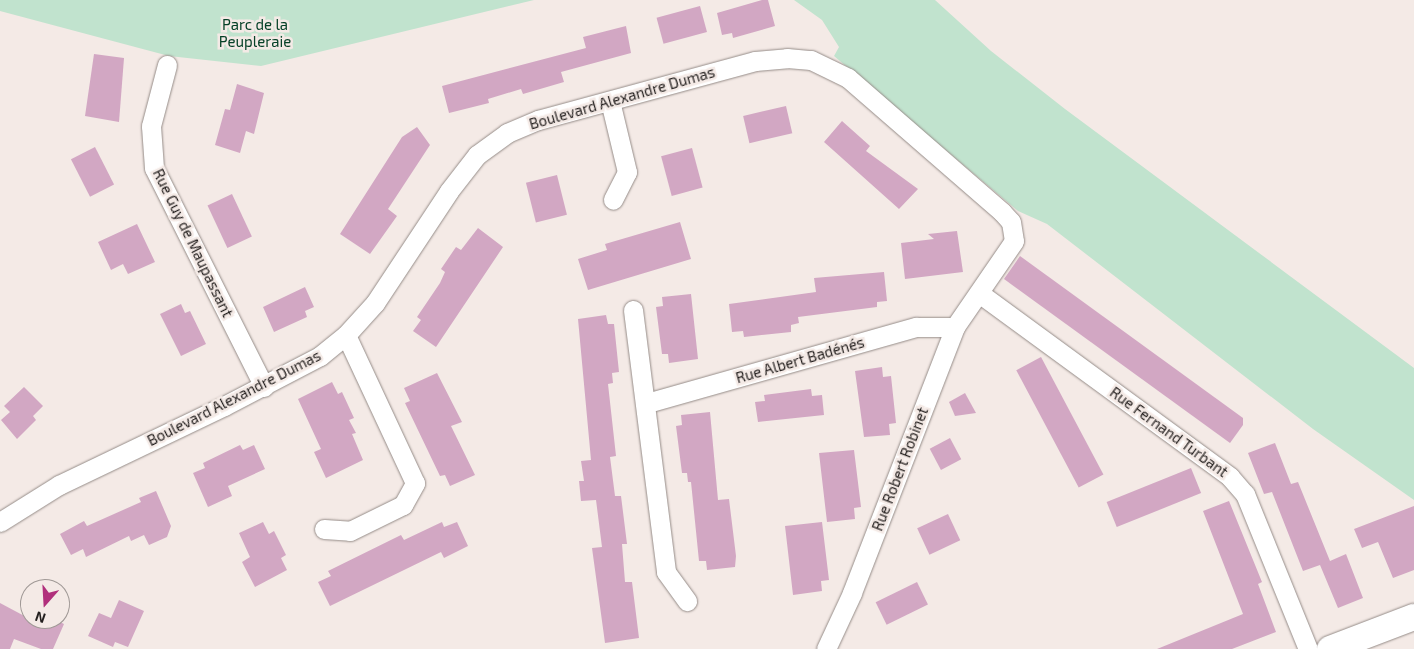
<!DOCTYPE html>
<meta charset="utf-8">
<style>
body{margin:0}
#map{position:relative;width:1414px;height:649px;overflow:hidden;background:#f4eae6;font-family:"Exo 2",sans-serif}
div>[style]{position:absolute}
.green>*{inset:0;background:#c1e3ce}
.building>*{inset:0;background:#d2a7c3;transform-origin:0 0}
.roads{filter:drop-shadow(0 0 1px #958c88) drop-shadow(0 0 1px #958c88)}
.street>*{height:19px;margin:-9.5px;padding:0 9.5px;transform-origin:9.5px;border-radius:9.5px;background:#fff}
.secondary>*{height:26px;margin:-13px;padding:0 13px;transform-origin:13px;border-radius:13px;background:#fff}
span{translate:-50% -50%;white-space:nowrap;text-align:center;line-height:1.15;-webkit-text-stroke:5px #f4eae6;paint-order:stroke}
.park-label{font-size:15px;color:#064127}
.street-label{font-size:15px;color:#231f1e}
.north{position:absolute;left:20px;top:579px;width:50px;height:50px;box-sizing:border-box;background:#f4eae6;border:1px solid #a09996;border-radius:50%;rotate:199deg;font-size:14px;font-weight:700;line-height:20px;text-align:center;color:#231f1e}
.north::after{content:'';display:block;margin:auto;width:18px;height:22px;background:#b1307c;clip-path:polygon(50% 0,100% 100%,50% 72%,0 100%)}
</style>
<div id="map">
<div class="green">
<div style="clip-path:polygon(0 0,534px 0,261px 66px,169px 56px,0 11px)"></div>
<div style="clip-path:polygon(794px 0,935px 0,991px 51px,1065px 109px,1414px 368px,1414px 500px,1313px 429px,1047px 224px,1018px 211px,834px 56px,839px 47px,822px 20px)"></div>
</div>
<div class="building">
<div style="clip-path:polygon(762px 0,768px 0,775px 26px,733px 38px,732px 33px,722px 35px,717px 13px)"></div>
<div style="left:700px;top:6px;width:27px;height:45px;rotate:75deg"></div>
<div style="clip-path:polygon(626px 26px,631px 53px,561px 72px,564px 82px,523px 94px,521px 89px,488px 99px,489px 103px,449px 113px,442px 86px,586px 48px,583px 37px)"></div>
<div style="clip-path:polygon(94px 54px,124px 58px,119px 122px,85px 116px)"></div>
<div style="clip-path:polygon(237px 84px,264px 93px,254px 134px,246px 131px,240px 153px,215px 145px,225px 109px,230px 110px)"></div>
<div style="left:786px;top:106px;width:28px;height:44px;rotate:77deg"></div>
<div style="clip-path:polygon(842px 121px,870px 146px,866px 151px,918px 189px,899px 209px,824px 142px)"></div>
<div style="clip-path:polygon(417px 127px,430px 145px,388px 209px,397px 216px,370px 254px,340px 234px,402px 137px)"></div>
<div style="left:95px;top:147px;width:42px;height:27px;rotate:63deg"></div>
<div style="left:692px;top:148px;width:41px;height:32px;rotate:75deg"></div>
<div style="left:557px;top:175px;width:41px;height:32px;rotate:76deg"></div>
<div style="left:232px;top:194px;width:47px;height:27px;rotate:65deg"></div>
<div style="clip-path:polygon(680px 222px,691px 259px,588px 290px,578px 259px,607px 250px,605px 244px)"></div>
<div style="clip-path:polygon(137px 224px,155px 262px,128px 274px,123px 264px,111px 270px,98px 242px)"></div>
<div style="clip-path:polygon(478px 228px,503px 247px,436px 347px,413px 331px,421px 320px,417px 317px,440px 283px,445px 272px,441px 269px,456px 247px,461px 250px)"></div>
<div style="clip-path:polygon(957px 231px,963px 272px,905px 279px,901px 243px,934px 239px,928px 234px)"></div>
<div style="clip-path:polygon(1020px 256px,1243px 418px,1243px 425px,1230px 443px,1004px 279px)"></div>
<div style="clip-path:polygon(884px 272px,887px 301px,877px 302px,877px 307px,798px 317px,799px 323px,791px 325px,791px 332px,744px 337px,743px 331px,732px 332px,729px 304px,816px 292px,814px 278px)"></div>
<div style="clip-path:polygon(305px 287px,314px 307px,305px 311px,307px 317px,274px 332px,263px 307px)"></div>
<div style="clip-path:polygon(691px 294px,698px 359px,669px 363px,668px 354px,662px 354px,656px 307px,663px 306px,662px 297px)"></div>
<div style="clip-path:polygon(181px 304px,185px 313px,190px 311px,206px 344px,181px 356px,160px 314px)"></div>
<div style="clip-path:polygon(606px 315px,608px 324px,614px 324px,619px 372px,612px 373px,613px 383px,608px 384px,616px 456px,610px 457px,615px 496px,621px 496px,627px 544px,622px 544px,625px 582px,632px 582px,639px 638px,605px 643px,592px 548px,602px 547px,596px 500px,581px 501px,579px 481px,584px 481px,581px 461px,591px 460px,578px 319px)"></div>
<div style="left:1041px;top:357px;width:133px;height:28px;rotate:62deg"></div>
<div style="clip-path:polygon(882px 367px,883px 377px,891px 376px,896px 423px,889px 424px,890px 435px,864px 437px,855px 371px)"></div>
<div style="clip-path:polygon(437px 373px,462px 422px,451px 426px,475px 475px,450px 486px,445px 475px,440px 476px,405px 403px,410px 401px,404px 388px)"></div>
<div style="clip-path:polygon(332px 382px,338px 394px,342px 392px,354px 418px,349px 420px,356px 433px,352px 434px,363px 460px,326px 478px,314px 452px,321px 449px,298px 399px)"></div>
<div style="clip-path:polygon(24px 387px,43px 406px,33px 416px,36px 420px,17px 439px,1px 420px,10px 412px,4px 406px)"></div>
<div style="clip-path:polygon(811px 389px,812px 396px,822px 395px,824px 415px,758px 422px,755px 402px,765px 401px,764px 395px)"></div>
<div style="clip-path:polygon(965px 393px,976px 413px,955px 416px,949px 402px)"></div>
<div style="clip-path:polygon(710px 412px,718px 500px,729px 499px,736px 556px,735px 567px,707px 570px,706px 561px,699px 561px,691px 482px,688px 482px,687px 473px,682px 473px,676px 426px,682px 425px,681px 415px)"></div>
<div style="left:950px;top:438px;width:24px;height:23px;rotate:62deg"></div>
<div style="clip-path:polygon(1275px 443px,1291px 484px,1298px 482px,1330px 561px,1346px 554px,1363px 598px,1338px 608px,1320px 565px,1303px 571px,1272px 492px,1264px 494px,1248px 453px)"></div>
<div style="clip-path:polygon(240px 445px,243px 450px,254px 445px,265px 469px,228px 486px,232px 496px,208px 507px,193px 473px,205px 468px,203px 463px)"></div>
<div style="clip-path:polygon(854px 450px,861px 507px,854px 508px,855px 519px,827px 522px,819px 453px)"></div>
<div style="left:1191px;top:468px;width:27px;height:91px;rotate:68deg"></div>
<div style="clip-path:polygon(156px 491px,171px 526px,167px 537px,149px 545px,144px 535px,131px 541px,129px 536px,86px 557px,83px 549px,71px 555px,60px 534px,84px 521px,87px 526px,141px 502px,139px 498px)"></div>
<div style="clip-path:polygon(1229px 501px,1262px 582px,1258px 584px,1276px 632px,1232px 649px,1157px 649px,1243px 614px,1203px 511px)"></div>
<div style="clip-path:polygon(1414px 506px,1414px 570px,1393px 578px,1378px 542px,1362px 548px,1354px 529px)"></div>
<div style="left:948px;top:514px;width:29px;height:34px;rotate:65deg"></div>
<div style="clip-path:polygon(263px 522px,269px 534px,274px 531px,286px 555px,281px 558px,287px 570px,255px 587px,242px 562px,250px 557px,239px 533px)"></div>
<div style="clip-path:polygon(442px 522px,444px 527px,457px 522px,468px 546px,444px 558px,441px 552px,330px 606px,318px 582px,331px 576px,328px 571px,401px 535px,404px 540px)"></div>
<div style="clip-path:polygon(822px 522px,829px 580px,821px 581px,822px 591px,793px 595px,785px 526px)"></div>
<div style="left:917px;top:582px;width:25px;height:46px;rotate:64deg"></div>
<div style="clip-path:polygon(119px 600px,144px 611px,128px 647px,115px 642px,113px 647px,88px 636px,99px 613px,111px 618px)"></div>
<div style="clip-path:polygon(0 603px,30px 619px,54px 619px,64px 624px,53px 649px,41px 649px,14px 639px,10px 649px,0 649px)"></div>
</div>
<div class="roads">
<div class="street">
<div style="left:167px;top:65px;width:63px;rotate:104.7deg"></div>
<div style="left:151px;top:126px;width:42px;rotate:85.9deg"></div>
<div style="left:154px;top:168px;width:245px;rotate:63.3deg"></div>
<div style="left:610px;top:101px;width:73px;rotate:76.5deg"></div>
<div style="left:627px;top:172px;width:31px;rotate:117deg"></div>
<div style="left:979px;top:293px;width:311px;rotate:36.2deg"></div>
<div style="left:1230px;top:477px;width:23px;rotate:49deg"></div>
<div style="left:1245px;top:494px;width:167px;rotate:67.9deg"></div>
<div style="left:633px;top:310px;width:264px;rotate:82.8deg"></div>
<div style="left:666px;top:572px;width:36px;rotate:54deg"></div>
<div style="left:647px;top:403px;width:280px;rotate:-15.8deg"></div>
<div style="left:916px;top:327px;width:39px"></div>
<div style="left:0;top:522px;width:70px;rotate:-32.1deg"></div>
<div style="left:59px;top:485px;width:183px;rotate:-25.6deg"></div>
<div style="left:224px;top:406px;width:108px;rotate:-27.5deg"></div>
<div style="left:320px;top:356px;width:33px;rotate:-39deg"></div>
<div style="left:346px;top:335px;width:43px;rotate:-47.8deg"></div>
<div style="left:375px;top:303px;width:134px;rotate:-56.5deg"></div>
<div style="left:449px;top:191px;width:46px;rotate:-52.1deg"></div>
<div style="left:477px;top:155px;width:37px;rotate:-36deg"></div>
<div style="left:507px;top:133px;width:34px;rotate:-23deg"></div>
<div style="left:538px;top:120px;width:225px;rotate:-15.2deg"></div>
<div style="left:755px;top:61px;width:32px;rotate:-5deg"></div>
<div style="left:787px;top:58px;width:24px;rotate:5deg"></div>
<div style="left:811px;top:60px;width:41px;rotate:25.9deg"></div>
<div style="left:848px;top:78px;width:204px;rotate:41deg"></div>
<div style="left:1002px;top:212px;width:13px;rotate:48deg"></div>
<div style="left:1011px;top:222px;width:19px;rotate:81deg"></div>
<div style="left:1014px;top:241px;width:104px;rotate:124.5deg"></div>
<div style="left:955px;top:327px;width:285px;rotate:111.2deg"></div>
<div style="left:852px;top:593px;width:62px;rotate:114.9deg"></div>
<div style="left:324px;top:529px;width:26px;rotate:4deg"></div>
<div style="left:350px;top:531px;width:59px;rotate:-26.1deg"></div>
<div style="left:403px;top:505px;width:25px;rotate:-61deg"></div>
<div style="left:415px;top:483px;width:163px;rotate:-115deg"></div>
</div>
<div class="secondary">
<div style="left:1330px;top:649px;width:90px;rotate:-20.9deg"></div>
</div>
</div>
<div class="park-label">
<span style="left:255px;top:33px">Parc de la<br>Peupleraie</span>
</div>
<div class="street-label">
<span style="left:622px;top:98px;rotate:-16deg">Boulevard Alexandre Dumas</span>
<span style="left:193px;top:243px;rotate:64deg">Rue Guy de Maupassant</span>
<span style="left:800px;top:360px;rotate:-16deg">Rue Albert Badénés</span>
<span style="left:234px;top:398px;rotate:-27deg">Boulevard Alexandre Dumas</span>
<span style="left:1169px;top:432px;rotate:36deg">Rue Fernand Turbant</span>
<span style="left:900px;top:469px;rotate:-69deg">Rue Robert Robinet</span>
</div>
<div class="north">N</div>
</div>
